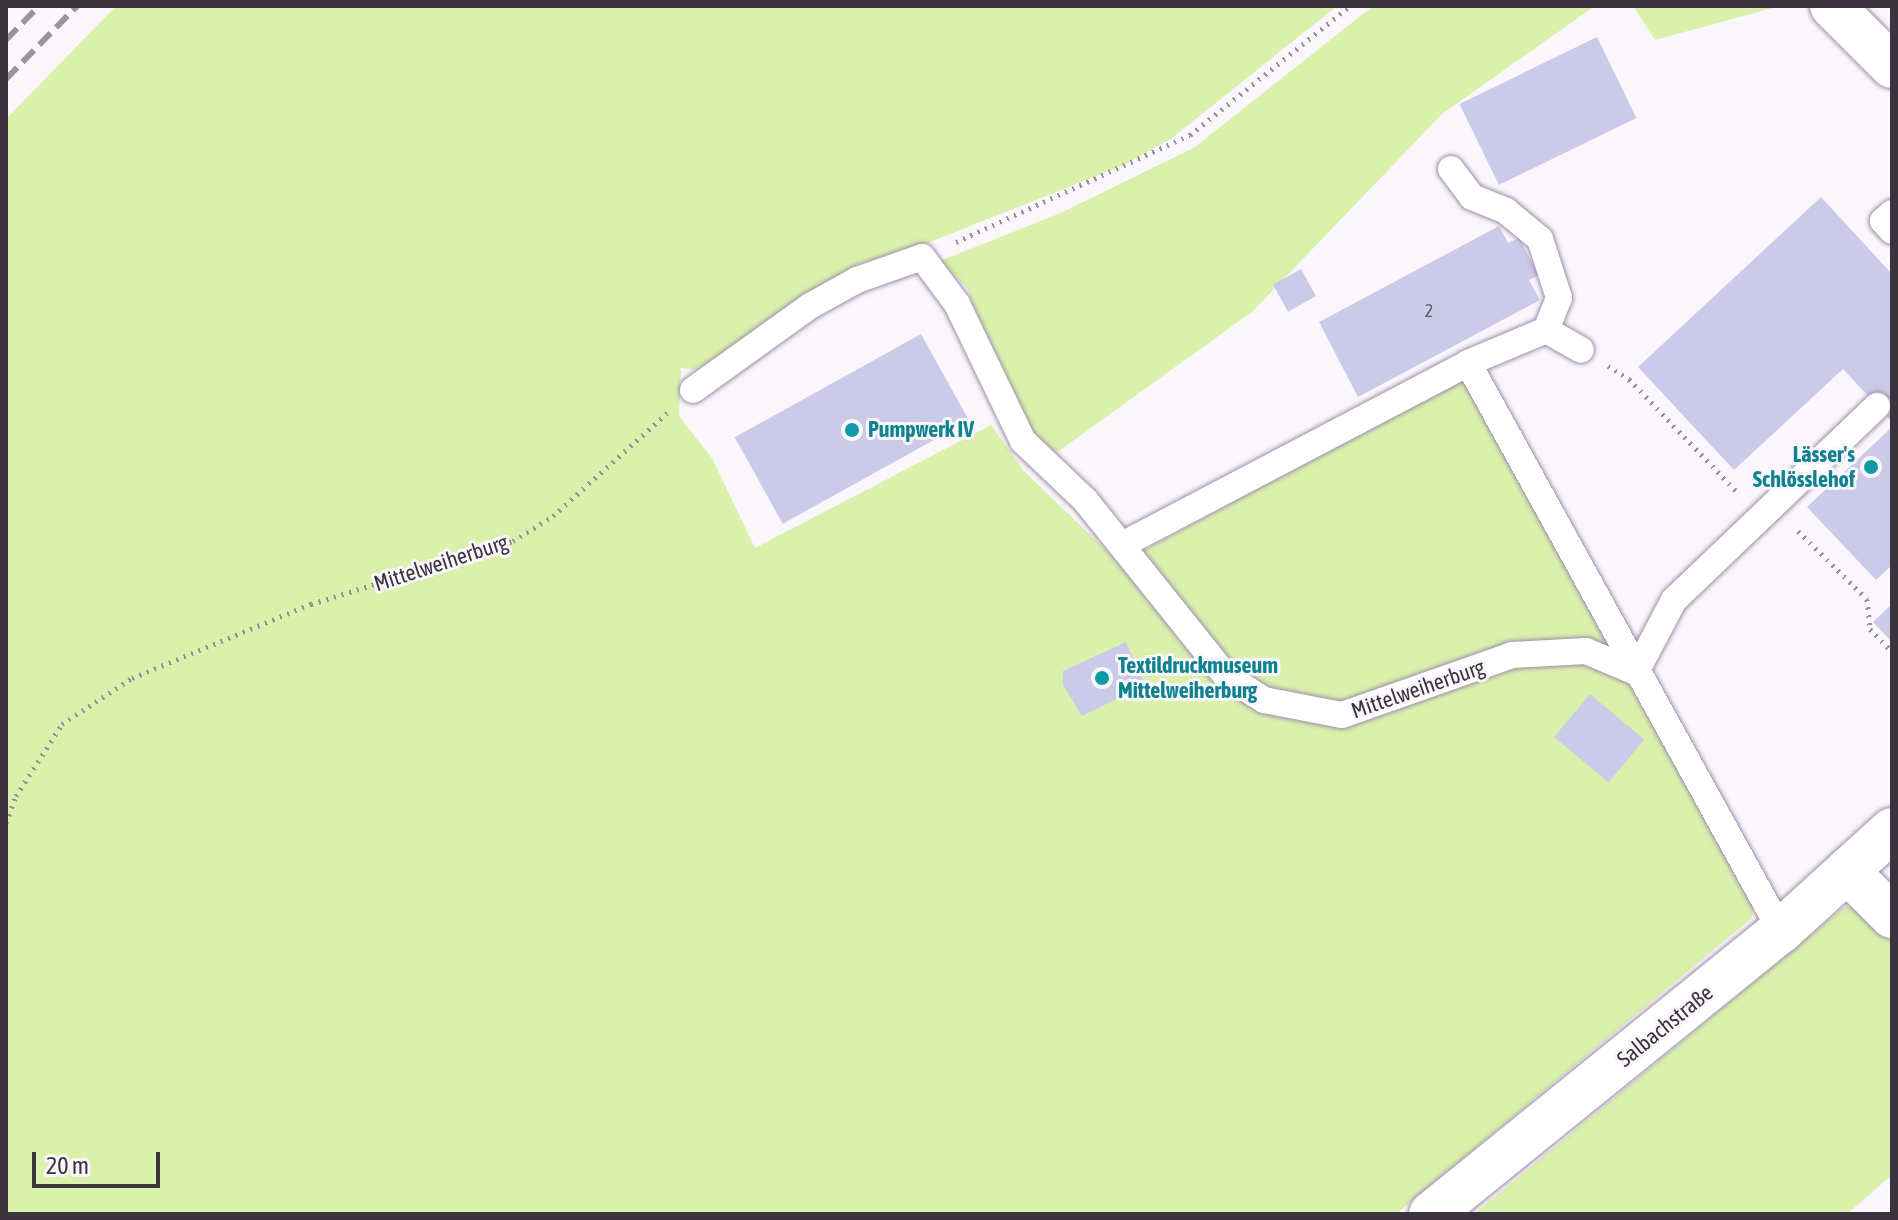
<!DOCTYPE html>
<meta charset="utf-8">
<style>
body{margin:0}
#map{position:relative;width:1898px;height:1220px;overflow:hidden;background:#faf6fc;font-family:"Asap Condensed",sans-serif}
div>[style]{position:absolute}
.green>*{inset:0;background:#daf1ac}
.building>*{inset:0;background:#cccae9;transform-origin:0 0}
.path>*{height:5px;margin-top:-2.5px;transform-origin:0;background:repeating-linear-gradient(90deg,#969099 0 2px,transparent 0 8px)}
.roads{filter:drop-shadow(0 0 2px #9e8ea9) drop-shadow(0 0 2px #9e8ea9)}
.service>*{height:26px;margin:-13px;padding:0 13px;transform-origin:13px;border-radius:13px;background:#fff}
.minor>*{height:44px;margin:-22px;padding:0 22px;transform-origin:22px;border-radius:22px;background:#fff}
.rail>*{height:6px;margin-top:-3px;transform-origin:0;background:repeating-linear-gradient(90deg,#9a959d 0 16px,transparent 0 24px)}
.dots>*{width:22px;height:22px;translate:-50% -50%;box-sizing:border-box;border:4px solid #faf6fc;border-radius:50%}
span{translate:-50% -50%;white-space:nowrap;text-align:center;line-height:1.15;-webkit-text-stroke:6px #faf6fc;paint-order:stroke}
.number-label{font-size:18px;color:#5f5a6a}
.number-label span{-webkit-text-stroke-width:0}
.culture-label{font-size:22px;color:#0d838f;font-weight:700}
.left{translate:0 -50%;text-align:left}
.right{translate:-100% -50%;text-align:right}
.street-label{font-size:22px;color:#3b343f}
.frame{position:absolute;inset:0;border:8px solid #3b343f;pointer-events:none}
.scale{position:absolute;left:32px;top:1152px;width:128px;height:36px;box-sizing:border-box;border:4px solid #3b343f;border-top:0;padding-left:10px;font-size:24px;line-height:28px;white-space:nowrap;color:#3b343f;-webkit-text-stroke:6px #faf6fc;paint-order:stroke}
</style>
<div id="map">
<div class="green">
<div style="clip-path:polygon(116px 6px,1337px 6px,1172px 138px,1124px 165px,910px 250px,859px 263px,696px 370px,681px 368px,679px 416px,712px 458px,755px 548px,991px 425px,1024px 471px,1111px 555px,1141px 552px,1461px 378px,1754px 899px,1752px 918px,1396px 1214px,6px 1214px,6px 119px)"></div>
<div style="clip-path:polygon(1373px 6px,1595px 6px,1442px 114px,1253px 311px,1052px 456px,1028px 432px,1007px 393px,967px 288px,940px 261px,1063px 212px,1195px 147px)"></div>
<div style="clip-path:polygon(1633px 6px,1780px 6px,1655px 40px)"></div>
<div style="clip-path:polygon(1860px 905px,1892px 938px,1892px 1175px,1847px 1214px,1474px 1214px,1843px 908px)"></div>
</div>
<div class="building">
<div style="left:1597px;top:37px;width:90px;height:153px;rotate:64deg"></div>
<div style="clip-path:polygon(1821px 197px,1892px 274px,1892px 422px,1843px 369px,1734px 470px,1638px 367px)"></div>
<div style="clip-path:polygon(1499px 226px,1508px 243px,1519px 238px,1539px 275px,1529px 280px,1540px 300px,1358px 397px,1319px 322px)"></div>
<div style="left:1301px;top:269px;width:31px;height:32px;rotate:61deg"></div>
<div style="left:921px;top:334px;width:99px;height:213px;rotate:61deg"></div>
<div style="clip-path:polygon(1892px 427px,1892px 565px,1876px 580px,1807px 507px)"></div>
<div style="clip-path:polygon(1892px 604px,1892px 642px,1873px 622px)"></div>
<div style="clip-path:polygon(1126px 642px,1145px 685px,1082px 716px,1063px 685px,1063px 671px)"></div>
<div style="left:1590px;top:694px;width:71px;height:56px;rotate:40deg"></div>
</div>
<div class="path">
<div style="left:956px;top:242px;width:257px;rotate:-24.6deg"></div>
<div style="left:1190px;top:135px;width:206px;rotate:-38.9deg"></div>
<div style="left:1608px;top:366px;width:25px;rotate:32deg"></div>
<div style="left:1629px;top:379px;width:156px;rotate:46.3deg"></div>
<div style="left:1798px;top:531px;width:97px;rotate:44.6deg"></div>
<div style="left:1867px;top:599px;width:30px;rotate:84deg"></div>
<div style="left:1870px;top:629px;width:32px;rotate:46deg"></div>
<div style="left:6px;top:823px;width:29px;rotate:-70deg"></div>
<div style="left:16px;top:796px;width:85px;rotate:-57.4deg"></div>
<div style="left:62px;top:724px;width:84px;rotate:-33.3deg"></div>
<div style="left:132px;top:678px;width:194px;rotate:-22.5deg"></div>
<div style="left:311px;top:604px;width:212px;rotate:-17.3deg"></div>
<div style="left:513px;top:541px;width:47px;rotate:-32deg"></div>
<div style="left:553px;top:516px;width:155px;rotate:-42.1deg"></div>
</div>
<div class="roads">
<div class="service">
<div style="left:1451px;top:169px;width:35px;rotate:53deg"></div>
<div style="left:1472px;top:197px;width:37px;rotate:22deg"></div>
<div style="left:1506px;top:211px;width:44px;rotate:39.5deg"></div>
<div style="left:1540px;top:239px;width:62px;rotate:72.1deg"></div>
<div style="left:1559px;top:298px;width:35px;rotate:112deg"></div>
<div style="left:1892px;top:213px;width:12px;rotate:138deg"></div>
<div style="left:1883px;top:221px;width:13px;rotate:48deg"></div>
<div style="left:1468px;top:363px;width:649px;rotate:61.14deg"></div>
<div style="left:693px;top:390px;width:144px;rotate:-35.7deg"></div>
<div style="left:810px;top:306px;width:54px;rotate:-29deg"></div>
<div style="left:857px;top:280px;width:69px;rotate:-19.5deg"></div>
<div style="left:922px;top:257px;width:59px;rotate:53.3deg"></div>
<div style="left:957px;top:304px;width:152px;rotate:64.3deg"></div>
<div style="left:1023px;top:441px;width:86px;rotate:43.6deg"></div>
<div style="left:1085px;top:500px;width:224px;rotate:51.3deg"></div>
<div style="left:1225px;top:675px;width:46px;rotate:32.7deg"></div>
<div style="left:1264px;top:700px;width:79px;rotate:10.9deg"></div>
<div style="left:1342px;top:715px;width:180px;rotate:-19.4deg"></div>
<div style="left:1512px;top:655px;width:74px;rotate:-3.1deg"></div>
<div style="left:1586px;top:651px;width:54px;rotate:22.8deg"></div>
<div style="left:1122px;top:545px;width:391px;rotate:-27.7deg"></div>
<div style="left:1468px;top:363px;width:85px;rotate:-22.9deg"></div>
<div style="left:1546px;top:330px;width:40px;rotate:29.7deg"></div>
<div style="left:1636px;top:672px;width:81px;rotate:-62.2deg"></div>
<div style="left:1674px;top:600px;width:281px;rotate:-43.7deg"></div>
</div>
<div class="minor">
<div style="left:1832px;top:6px;width:85px;rotate:45deg"></div>
<div style="left:1847px;top:871px;width:64px;rotate:45deg"></div>
<div style="left:1431px;top:1214px;width:450px;rotate:-39deg"></div>
<div style="left:1781px;top:931px;width:150px;rotate:-42.3deg"></div>
</div>
</div>
<div class="rail">
<div style="left:6px;top:40px;width:47px;rotate:-45.9deg"></div>
<div style="left:6px;top:79px;width:102px;rotate:-45.8deg"></div>
</div>
<div class="dots">
<div style="left:852px;top:430px;background:#0f9aa8"></div>
<div style="left:1871px;top:467px;background:#0f9aa8"></div>
<div style="left:1102px;top:678px;background:#0f9aa8"></div>
</div>
<div class="number-label">
<span style="left:1429px;top:311px">2</span>
</div>
<div class="culture-label">
<span class="left" style="left:868px;top:430px">Pumpwerk IV</span>
<span class="right" style="left:1855px;top:467px">Lässer's<br>Schlösslehof</span>
<span class="left" style="left:1118px;top:678px">Textildruckmuseum<br>Mittelweiherburg</span>
</div>
<div class="street-label">
<span style="left:441px;top:563px;rotate:-18deg">Mittelweiherburg</span>
<span style="left:1418px;top:689px;rotate:-19deg">Mittelweiherburg</span>
<span style="left:1665px;top:1026px;rotate:-39deg">Salbachstraße</span>
</div>
<div class="frame"></div>
<div class="scale">20 m</div>
</div>
